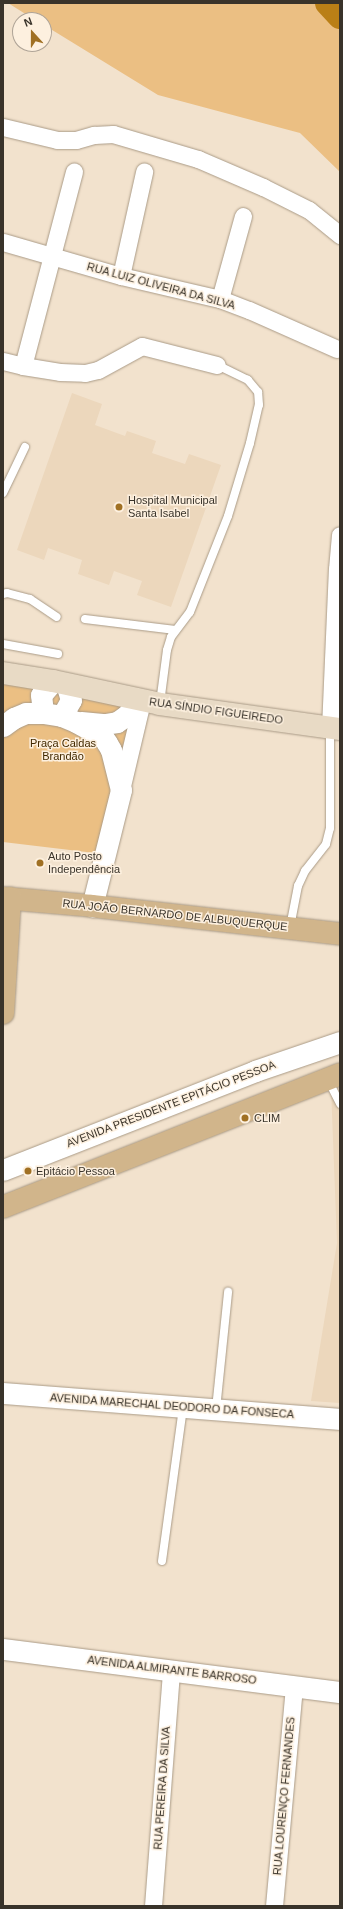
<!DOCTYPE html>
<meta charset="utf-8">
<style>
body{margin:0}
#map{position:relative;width:343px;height:1909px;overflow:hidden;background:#f2e2cd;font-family:Helvetica,sans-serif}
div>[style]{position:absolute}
.built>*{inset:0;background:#ecd7bc}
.green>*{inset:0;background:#ebbf83}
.river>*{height:26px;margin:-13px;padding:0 13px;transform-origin:13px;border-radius:13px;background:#ba7f16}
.roads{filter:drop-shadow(0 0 1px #aa9b87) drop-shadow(0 0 1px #aa9b87)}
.service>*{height:8px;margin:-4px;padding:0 4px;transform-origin:4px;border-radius:4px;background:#fff}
.minor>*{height:17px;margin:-8.5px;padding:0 8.5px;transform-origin:8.5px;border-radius:8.5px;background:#fff}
.tertiary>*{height:21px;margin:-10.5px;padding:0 10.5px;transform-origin:10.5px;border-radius:10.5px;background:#fff}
.secondary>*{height:22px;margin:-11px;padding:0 11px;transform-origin:11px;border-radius:11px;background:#e8dac5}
.primary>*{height:22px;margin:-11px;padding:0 11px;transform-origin:11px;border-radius:11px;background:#d1b58b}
.dots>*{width:11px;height:11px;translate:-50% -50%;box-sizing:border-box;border:2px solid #fdf0df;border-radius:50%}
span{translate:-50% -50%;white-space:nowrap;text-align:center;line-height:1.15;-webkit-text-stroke:3px #fdf0df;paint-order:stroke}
.street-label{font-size:11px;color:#39332a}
.poi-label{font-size:11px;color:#39332a}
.left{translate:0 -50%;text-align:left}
.park-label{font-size:11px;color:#432a01}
.frame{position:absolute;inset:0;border:4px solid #39332a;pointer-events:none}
.north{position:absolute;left:12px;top:12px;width:40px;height:40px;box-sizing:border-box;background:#fdf0df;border:1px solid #afa497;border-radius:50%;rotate:339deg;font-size:11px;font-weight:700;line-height:16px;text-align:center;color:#39332a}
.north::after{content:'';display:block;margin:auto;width:14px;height:18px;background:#a07023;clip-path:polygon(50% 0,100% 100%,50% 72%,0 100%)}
</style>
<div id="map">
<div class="built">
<div style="clip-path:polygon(72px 393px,102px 404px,95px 425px,125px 436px,127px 431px,156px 441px,152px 453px,185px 464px,189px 454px,221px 465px,171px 607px,137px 595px,142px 581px,114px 571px,109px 585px,78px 574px,82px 560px,48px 548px,44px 560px,17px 550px)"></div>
<div style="clip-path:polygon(340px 1084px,340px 1403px,311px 1401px,337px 1243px,331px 1088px)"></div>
</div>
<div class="green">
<div style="clip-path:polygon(8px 3px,340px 3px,340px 172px,300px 133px,158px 95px,44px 25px,44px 20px,35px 20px)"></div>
<div style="clip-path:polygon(3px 676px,139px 700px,95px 853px,3px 842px)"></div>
</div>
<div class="river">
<div style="left:328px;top:3px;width:18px;rotate:47deg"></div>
</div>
<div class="roads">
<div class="service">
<div style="left:3px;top:493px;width:51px;rotate:-64.4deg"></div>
<div style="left:3px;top:594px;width:4px;rotate:-14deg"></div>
<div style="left:7px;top:593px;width:24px;rotate:15deg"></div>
<div style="left:30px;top:599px;width:32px;rotate:34deg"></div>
<div style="left:85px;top:619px;width:91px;rotate:7deg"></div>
<div style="left:3px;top:644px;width:56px;rotate:10.3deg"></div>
<div style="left:160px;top:703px;width:53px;rotate:-82.5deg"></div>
<div style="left:167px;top:650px;width:14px;rotate:-73deg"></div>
<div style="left:171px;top:637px;width:31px;rotate:-53deg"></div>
<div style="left:190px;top:612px;width:103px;rotate:-68.4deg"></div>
<div style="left:228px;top:516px;width:76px;rotate:-73.2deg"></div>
<div style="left:250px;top:443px;width:39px;rotate:-77deg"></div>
<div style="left:259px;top:405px;width:13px;rotate:-94deg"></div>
<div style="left:258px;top:392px;width:16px;rotate:-130deg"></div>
<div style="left:248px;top:380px;width:34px;rotate:-154deg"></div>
<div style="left:290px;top:927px;width:42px;rotate:-79deg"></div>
<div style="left:298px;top:886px;width:17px;rotate:-65deg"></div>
<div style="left:305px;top:871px;width:34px;rotate:-52deg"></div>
<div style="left:326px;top:844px;width:16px;rotate:-76deg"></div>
<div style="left:330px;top:828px;width:99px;rotate:-90deg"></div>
<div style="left:328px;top:1080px;width:27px;rotate:63deg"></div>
<div style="left:216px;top:1409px;width:118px;rotate:-84.1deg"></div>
<div style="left:162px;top:1561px;width:155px;rotate:-82.2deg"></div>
</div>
<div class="minor">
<div style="left:3px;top:127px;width:56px;rotate:13.5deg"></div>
<div style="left:57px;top:140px;width:19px"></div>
<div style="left:76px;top:140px;width:19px;rotate:-16deg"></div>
<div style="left:94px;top:135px;width:19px;rotate:-3deg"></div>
<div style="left:113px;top:134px;width:89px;rotate:16.4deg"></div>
<div style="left:198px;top:159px;width:71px;rotate:23.3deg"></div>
<div style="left:263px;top:187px;width:51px;rotate:26.6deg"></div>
<div style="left:309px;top:210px;width:40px;rotate:39deg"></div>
<div style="left:3px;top:242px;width:123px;rotate:16.1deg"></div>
<div style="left:121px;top:276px;width:102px;rotate:13.1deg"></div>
<div style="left:220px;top:299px;width:31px;rotate:21deg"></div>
<div style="left:249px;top:310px;width:96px;rotate:23.9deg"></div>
<div style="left:121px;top:276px;width:107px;rotate:-77.5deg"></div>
<div style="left:220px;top:299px;width:86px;rotate:-74.5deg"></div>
<div style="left:3px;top:361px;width:21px;rotate:14deg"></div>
<div style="left:23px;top:366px;width:37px;rotate:9deg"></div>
<div style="left:60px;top:372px;width:25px;rotate:2deg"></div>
<div style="left:85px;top:373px;width:13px;rotate:-13deg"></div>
<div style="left:98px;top:370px;width:50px;rotate:-28.6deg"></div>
<div style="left:142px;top:346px;width:77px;rotate:14.2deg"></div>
<div style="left:23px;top:366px;width:201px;rotate:-75.3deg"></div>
<div style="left:330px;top:728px;width:159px;rotate:-87.5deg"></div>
<div style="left:337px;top:569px;width:34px;rotate:-85deg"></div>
<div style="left:121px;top:790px;width:91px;rotate:-76.7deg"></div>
<div style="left:153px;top:1906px;width:237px;rotate:-85.6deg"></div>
<div style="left:274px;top:1906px;width:221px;rotate:-84.8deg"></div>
</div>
<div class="tertiary">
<div style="left:43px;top:713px;width:18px;rotate:-96deg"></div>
<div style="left:41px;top:695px;width:18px;rotate:-49deg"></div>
<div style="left:62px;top:716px;width:18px;rotate:-61deg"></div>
<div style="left:71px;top:700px;width:17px;rotate:-107deg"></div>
<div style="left:81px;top:722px;width:24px;rotate:5deg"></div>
<div style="left:105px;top:724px;width:12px;rotate:-9deg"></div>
<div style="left:117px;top:722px;width:12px;rotate:-35deg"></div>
<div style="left:127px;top:715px;width:19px;rotate:-51deg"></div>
<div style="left:3px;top:726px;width:14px;rotate:-36deg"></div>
<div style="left:14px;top:718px;width:13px;rotate:-23deg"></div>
<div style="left:26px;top:713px;width:17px"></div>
<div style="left:43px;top:713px;width:19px;rotate:9deg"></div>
<div style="left:62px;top:716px;width:15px;rotate:23deg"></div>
<div style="left:76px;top:722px;width:31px;rotate:29deg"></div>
<div style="left:103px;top:737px;width:7px;rotate:56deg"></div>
<div style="left:107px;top:743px;width:8px;rotate:60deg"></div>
<div style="left:111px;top:750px;width:41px;rotate:76deg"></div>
<div style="left:121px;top:790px;width:120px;rotate:104deg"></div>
<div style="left:3px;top:1170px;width:271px;rotate:-21.4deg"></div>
<div style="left:255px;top:1071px;width:90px;rotate:-18.8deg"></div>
<div style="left:3px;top:1393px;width:338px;rotate:4.4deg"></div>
<div style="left:3px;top:1649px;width:340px;rotate:7.3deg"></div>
</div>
<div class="secondary">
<div style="left:3px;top:673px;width:51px;rotate:9.1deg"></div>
<div style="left:53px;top:681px;width:109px;rotate:12.1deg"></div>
<div style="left:160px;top:704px;width:182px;rotate:7.9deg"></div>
</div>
<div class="primary">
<div style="left:3px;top:898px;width:89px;rotate:5.1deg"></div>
<div style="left:92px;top:906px;width:250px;rotate:6.4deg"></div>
<div style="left:3px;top:1013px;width:115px;rotate:-86.5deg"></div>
<div style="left:3px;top:1207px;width:362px;rotate:-21.5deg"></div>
</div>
</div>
<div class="dots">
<div style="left:119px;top:507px;background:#a07023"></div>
<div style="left:40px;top:863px;background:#a07023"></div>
<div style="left:245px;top:1118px;background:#a07023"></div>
<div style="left:28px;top:1171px;background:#a07023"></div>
</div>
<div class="street-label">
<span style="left:161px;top:286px;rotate:15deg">RUA LUIZ OLIVEIRA DA SILVA</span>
<span style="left:216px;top:711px;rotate:8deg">RUA SÍNDIO FIGUEIREDO</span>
<span style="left:175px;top:915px;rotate:6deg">RUA JOÃO BERNARDO DE ALBUQUERQUE</span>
<span style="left:171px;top:1104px;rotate:-21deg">AVENIDA PRESIDENTE EPITÁCIO PESSOA</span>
<span style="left:172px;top:1406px;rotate:4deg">AVENIDA MARECHAL DEODORO DA FONSECA</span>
<span style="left:172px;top:1670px;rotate:7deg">AVENIDA ALMIRANTE BARROSO</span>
<span style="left:162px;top:1788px;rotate:-86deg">RUA PEREIRA DA SILVA</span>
<span style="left:284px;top:1796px;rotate:-85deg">RUA LOURENÇO FERNANDES</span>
</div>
<div class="poi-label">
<span class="left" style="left:128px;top:507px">Hospital Municipal<br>Santa Isabel</span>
<span class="left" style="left:48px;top:863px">Auto Posto<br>Independência</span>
<span class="left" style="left:254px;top:1118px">CLIM</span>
<span class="left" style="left:36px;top:1171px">Epitácio Pessoa</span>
</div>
<div class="park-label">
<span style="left:63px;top:750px">Praça Caldas<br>Brandão</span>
</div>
<div class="frame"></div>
<div class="north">N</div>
</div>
